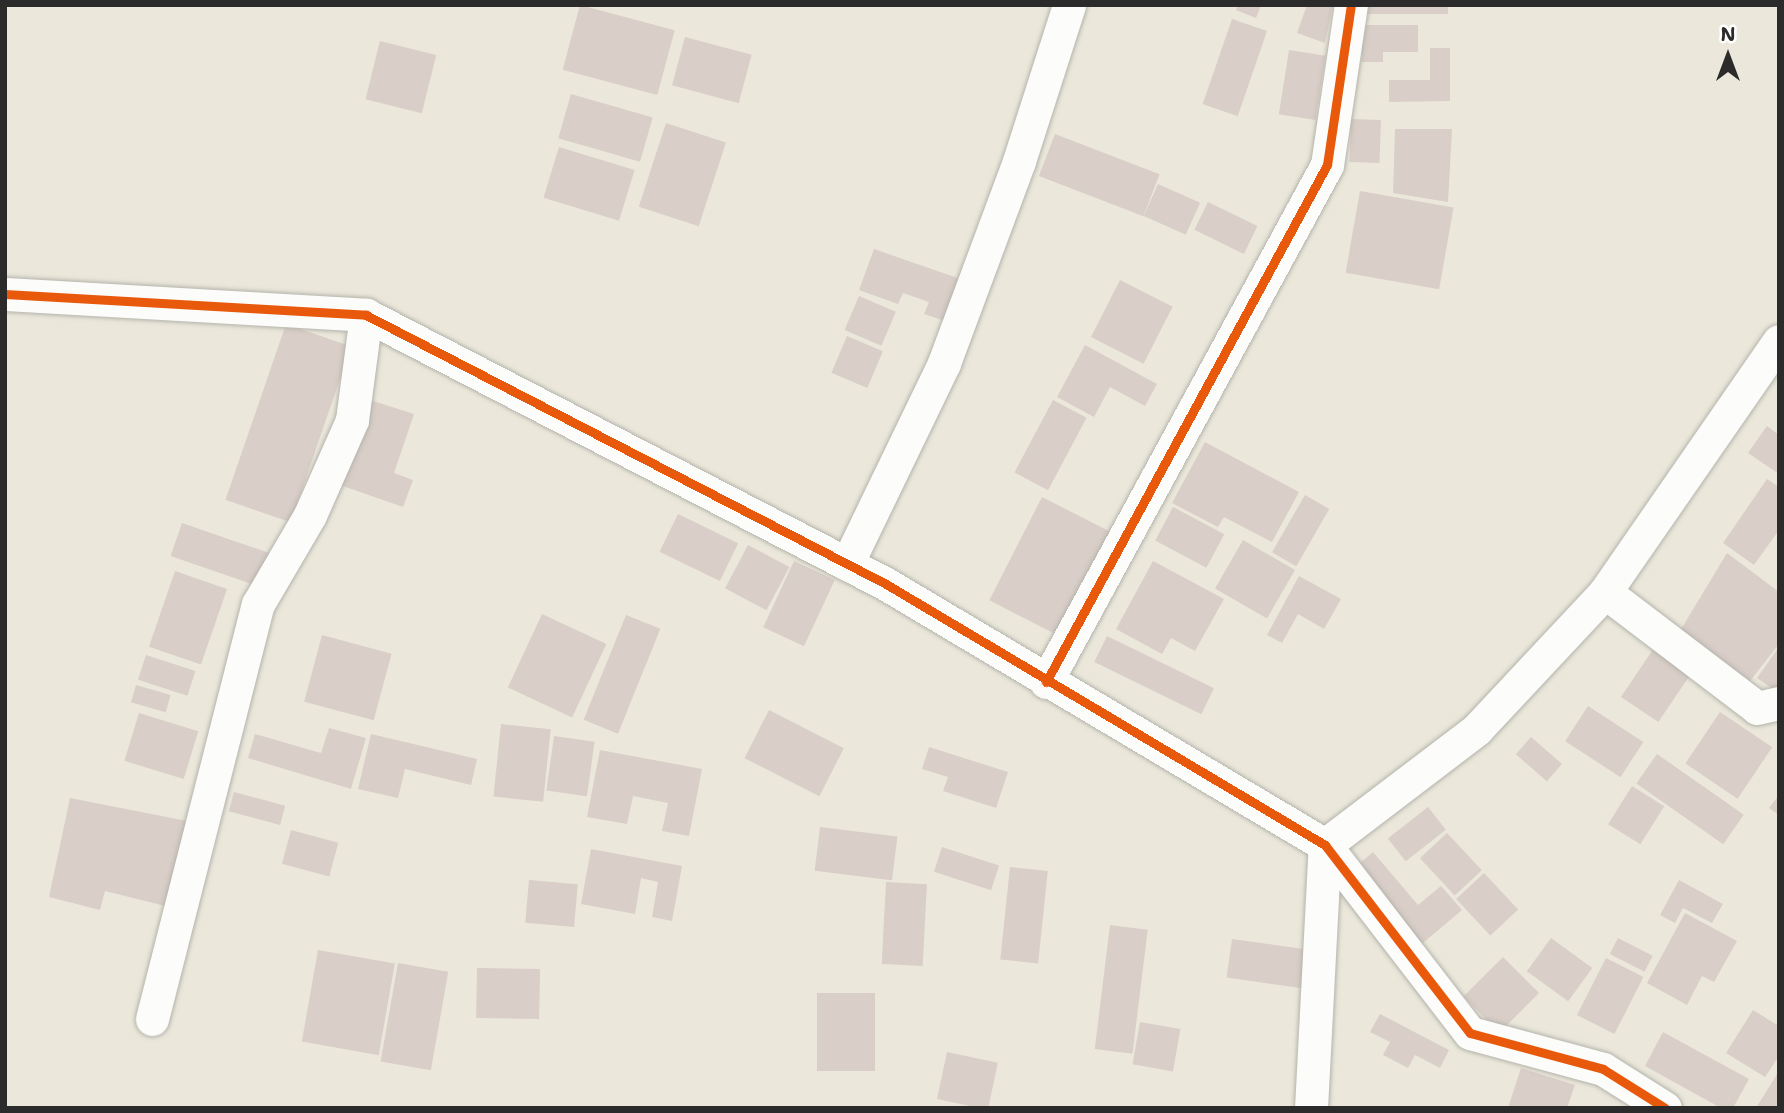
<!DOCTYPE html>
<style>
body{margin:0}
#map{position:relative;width:1784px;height:1113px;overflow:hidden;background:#ebe8db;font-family:"Shantell Sans",sans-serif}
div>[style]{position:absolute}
.building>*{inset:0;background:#d9cec8;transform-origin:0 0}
.roads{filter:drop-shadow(0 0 2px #b5b3ac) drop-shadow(0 0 2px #b5b3ac)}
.street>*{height:33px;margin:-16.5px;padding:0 16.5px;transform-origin:16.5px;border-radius:16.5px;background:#fcfcfa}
.cycleway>*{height:9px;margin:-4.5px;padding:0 4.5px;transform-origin:4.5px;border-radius:4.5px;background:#e8590c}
span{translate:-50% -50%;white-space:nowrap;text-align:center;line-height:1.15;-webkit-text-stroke:6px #fff;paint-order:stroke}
.frame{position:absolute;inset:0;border:7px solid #2b2b2b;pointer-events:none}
.north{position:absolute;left:1693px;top:21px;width:70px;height:70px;-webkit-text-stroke:5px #fff;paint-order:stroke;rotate:0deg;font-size:19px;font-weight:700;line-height:28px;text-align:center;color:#2b2b2b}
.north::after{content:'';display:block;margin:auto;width:24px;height:32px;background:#2b2b2b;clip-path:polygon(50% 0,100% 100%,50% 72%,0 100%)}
</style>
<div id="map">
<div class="building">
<div style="left:580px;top:5px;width:98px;height:67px;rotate:15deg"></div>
<div style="clip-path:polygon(1238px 5px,1261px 5px,1256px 18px,1236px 10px)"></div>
<div style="clip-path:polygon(1307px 5px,1333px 5px,1325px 43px,1297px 33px)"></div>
<div style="left:1363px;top:5px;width:85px;height:9px"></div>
<div style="left:1232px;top:19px;width:37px;height:90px;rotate:19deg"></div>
<div style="clip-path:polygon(1362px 25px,1418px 25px,1418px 52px,1383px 52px,1383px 62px,1362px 62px)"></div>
<div style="left:685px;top:37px;width:69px;height:50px;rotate:15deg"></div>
<div style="left:380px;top:41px;width:58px;height:60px;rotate:14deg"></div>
<div style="clip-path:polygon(1430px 48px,1450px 48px,1450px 101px,1389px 102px,1389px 80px,1430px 80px)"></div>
<div style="left:1289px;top:50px;width:37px;height:65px;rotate:9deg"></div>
<div style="left:571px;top:94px;width:85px;height:46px;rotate:16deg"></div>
<div style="left:1351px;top:119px;width:30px;height:43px;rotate:2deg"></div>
<div style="left:666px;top:123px;width:63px;height:88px;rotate:18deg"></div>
<div style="clip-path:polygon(1395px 129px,1452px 129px,1448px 202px,1393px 193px)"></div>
<div style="left:1055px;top:134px;width:112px;height:45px;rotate:21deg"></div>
<div style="left:559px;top:147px;width:79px;height:53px;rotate:17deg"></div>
<div style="left:1158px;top:184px;width:46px;height:35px;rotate:24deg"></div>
<div style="left:1360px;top:191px;width:95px;height:83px;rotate:10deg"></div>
<div style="left:1208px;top:202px;width:55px;height:31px;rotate:26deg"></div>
<div style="clip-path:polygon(874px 249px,966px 281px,951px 323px,924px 314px,929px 302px,903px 293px,898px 304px,859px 290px)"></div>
<div style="left:1120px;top:280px;width:59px;height:64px;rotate:27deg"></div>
<div style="left:859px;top:296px;width:40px;height:37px;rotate:23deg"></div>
<div style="left:286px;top:324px;width:69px;height:186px;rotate:19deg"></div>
<div style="left:847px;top:336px;width:39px;height:40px;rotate:23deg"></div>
<div style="clip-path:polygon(1085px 345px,1157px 384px,1145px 406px,1110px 387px,1094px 417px,1057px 397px)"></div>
<div style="clip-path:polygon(370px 400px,414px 414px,394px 473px,413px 480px,403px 507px,340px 485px)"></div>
<div style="left:1053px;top:400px;width:38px;height:82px;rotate:28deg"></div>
<div style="clip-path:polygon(1767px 426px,1779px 435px,1779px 474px,1748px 453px)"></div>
<div style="clip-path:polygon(1205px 442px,1299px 492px,1272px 542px,1224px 517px,1218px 527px,1172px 503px)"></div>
<div style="clip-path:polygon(1767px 479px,1779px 487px,1779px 530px,1754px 565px,1723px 543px)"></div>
<div style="left:1305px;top:495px;width:28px;height:66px;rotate:30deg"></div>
<div style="left:1042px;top:497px;width:80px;height:116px;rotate:27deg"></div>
<div style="left:1173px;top:507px;width:58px;height:38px;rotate:28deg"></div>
<div style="left:678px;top:514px;width:67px;height:42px;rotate:26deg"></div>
<div style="left:182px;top:523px;width:94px;height:35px;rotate:19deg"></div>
<div style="left:1243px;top:540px;width:60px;height:56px;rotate:30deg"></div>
<div style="left:748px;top:545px;width:47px;height:49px;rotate:28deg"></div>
<div style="clip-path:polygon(1727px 553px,1779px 592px,1779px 644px,1750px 681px,1680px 631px)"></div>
<div style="left:794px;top:561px;width:45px;height:73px;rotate:25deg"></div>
<div style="clip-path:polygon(1153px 561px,1224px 599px,1195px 651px,1171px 638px,1162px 654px,1116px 629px)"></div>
<div style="left:175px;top:571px;width:55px;height:80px;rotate:19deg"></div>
<div style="clip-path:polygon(1299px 576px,1341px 599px,1324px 629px,1298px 614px,1282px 643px,1267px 635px)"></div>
<div style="left:542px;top:614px;width:71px;height:81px;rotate:25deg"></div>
<div style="left:626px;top:615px;width:37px;height:113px;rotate:22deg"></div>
<div style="left:322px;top:635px;width:72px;height:69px;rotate:15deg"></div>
<div style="left:1107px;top:636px;width:119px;height:29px;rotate:26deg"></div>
<div style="clip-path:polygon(1779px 647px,1779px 693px,1757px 678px)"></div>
<div style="left:1654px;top:648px;width:45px;height:59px;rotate:34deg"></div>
<div style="left:146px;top:655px;width:52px;height:26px;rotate:18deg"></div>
<div style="left:136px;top:685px;width:36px;height:18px;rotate:16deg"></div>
<div style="left:1588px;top:706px;width:66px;height:42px;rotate:33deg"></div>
<div style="left:769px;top:710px;width:84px;height:54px;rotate:27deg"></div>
<div style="left:1720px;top:712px;width:63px;height:62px;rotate:34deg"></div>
<div style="left:139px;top:713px;width:62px;height:50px;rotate:17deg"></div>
<div style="left:501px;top:724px;width:50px;height:73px;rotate:6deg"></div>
<div style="clip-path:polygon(329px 728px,366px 738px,351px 789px,248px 758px,255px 734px,321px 753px)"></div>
<div style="clip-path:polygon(371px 734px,477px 759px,471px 785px,405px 769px,398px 798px,358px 789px)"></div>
<div style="left:554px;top:736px;width:41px;height:55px;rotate:8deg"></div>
<div style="left:1531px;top:737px;width:41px;height:23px;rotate:41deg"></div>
<div style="clip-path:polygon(929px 747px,1008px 772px,996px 808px,943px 791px,948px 777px,922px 769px)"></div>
<div style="clip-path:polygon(600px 750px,702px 769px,689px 836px,662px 831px,668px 803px,633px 796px,627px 824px,587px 817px)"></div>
<div style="left:1657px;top:754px;width:106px;height:36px;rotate:35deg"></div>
<div style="left:1632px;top:786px;width:38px;height:45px;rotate:32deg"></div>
<div style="left:234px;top:792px;width:53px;height:20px;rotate:15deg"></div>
<div style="clip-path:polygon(1779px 795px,1779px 815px,1769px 808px)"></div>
<div style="clip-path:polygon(70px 798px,187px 821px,173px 908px,105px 891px,100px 910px,49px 897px)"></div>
<div style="left:1428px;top:807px;width:29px;height:51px;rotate:52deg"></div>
<div style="left:820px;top:827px;width:78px;height:44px;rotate:7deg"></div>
<div style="left:291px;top:830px;width:49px;height:35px;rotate:15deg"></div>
<div style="left:1447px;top:833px;width:51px;height:37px;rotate:47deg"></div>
<div style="left:942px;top:847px;width:60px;height:26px;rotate:18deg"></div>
<div style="clip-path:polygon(591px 849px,682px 866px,672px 921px,652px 917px,658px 882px,641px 878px,635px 914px,581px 904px)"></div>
<div style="clip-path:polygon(1373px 852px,1418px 905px,1441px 886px,1462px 910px,1417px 948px,1352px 870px)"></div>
<div style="left:1010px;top:867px;width:38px;height:93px;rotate:6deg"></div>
<div style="left:1484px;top:873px;width:50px;height:38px;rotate:47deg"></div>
<div style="left:529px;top:880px;width:49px;height:43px;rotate:5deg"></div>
<div style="clip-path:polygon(1679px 880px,1723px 904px,1712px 923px,1683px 908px,1675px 923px,1660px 915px)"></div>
<div style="left:886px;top:882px;width:41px;height:82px;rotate:3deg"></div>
<div style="clip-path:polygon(1685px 913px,1737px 941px,1714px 982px,1702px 976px,1687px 1005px,1647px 983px)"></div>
<div style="left:1110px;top:925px;width:38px;height:125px;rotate:7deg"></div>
<div style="left:1551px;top:938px;width:51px;height:41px;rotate:36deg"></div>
<div style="left:1618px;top:938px;width:39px;height:18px;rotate:27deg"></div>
<div style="left:1232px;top:939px;width:89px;height:39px;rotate:8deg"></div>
<div style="left:318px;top:950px;width:78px;height:93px;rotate:10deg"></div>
<div style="left:1503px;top:957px;width:51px;height:56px;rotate:45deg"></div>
<div style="left:1606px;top:958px;width:42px;height:64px;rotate:27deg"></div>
<div style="left:398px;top:963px;width:51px;height:100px;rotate:10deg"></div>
<div style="left:477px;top:968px;width:63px;height:50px;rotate:1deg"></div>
<div style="left:817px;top:993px;width:58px;height:78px"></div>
<div style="clip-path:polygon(1753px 1010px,1779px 1026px,1779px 1056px,1765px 1077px,1726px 1053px)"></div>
<div style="clip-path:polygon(1380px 1014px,1449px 1050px,1440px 1068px,1415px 1055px,1408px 1068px,1383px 1055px,1390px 1042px,1370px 1032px)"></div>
<div style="left:1140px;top:1022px;width:41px;height:43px;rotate:10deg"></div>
<div style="clip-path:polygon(1663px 1032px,1749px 1079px,1733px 1108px,1721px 1108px,1645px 1066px)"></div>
<div style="left:947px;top:1052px;width:52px;height:48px;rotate:12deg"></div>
<div style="clip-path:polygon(1521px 1068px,1575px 1085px,1567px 1108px,1508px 1108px)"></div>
<div style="clip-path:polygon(1779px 1071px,1779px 1108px,1756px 1108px)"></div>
</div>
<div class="roads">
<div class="street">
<div style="left:5px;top:294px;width:362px;rotate:3.3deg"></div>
<div style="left:366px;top:315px;width:585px;rotate:27.35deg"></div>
<div style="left:886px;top:584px;width:511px;rotate:30.73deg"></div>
<div style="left:1325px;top:845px;width:237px;rotate:52.4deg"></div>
<div style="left:1470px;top:1033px;width:138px;rotate:15.1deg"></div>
<div style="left:1603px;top:1069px;width:73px;rotate:32.2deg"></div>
<div style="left:847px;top:564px;width:223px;rotate:-64.2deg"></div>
<div style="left:944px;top:363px;width:215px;rotate:-69.6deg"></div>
<div style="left:1019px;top:161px;width:164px;rotate:-72.2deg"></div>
<div style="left:1605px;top:592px;width:191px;rotate:37.3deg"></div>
<div style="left:1757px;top:708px;width:23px;rotate:-13deg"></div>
<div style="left:1046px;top:682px;width:588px;rotate:-61.48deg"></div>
<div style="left:1327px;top:165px;width:162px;rotate:-81.5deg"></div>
<div style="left:1325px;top:845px;width:191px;rotate:-37.3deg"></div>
<div style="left:1477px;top:729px;width:187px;rotate:-46.9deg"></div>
<div style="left:1605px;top:592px;width:305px;rotate:-55.3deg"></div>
<div style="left:152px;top:1019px;width:428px;rotate:-75.7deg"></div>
<div style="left:258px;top:604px;width:103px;rotate:-59.7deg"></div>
<div style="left:310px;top:515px;width:104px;rotate:-66.1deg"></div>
<div style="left:352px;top:420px;width:106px;rotate:-82.4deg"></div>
<div style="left:1311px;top:1108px;width:263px;rotate:-87deg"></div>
</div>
</div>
<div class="cycleway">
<div style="left:5px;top:294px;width:362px;rotate:3.3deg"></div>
<div style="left:366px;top:315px;width:585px;rotate:27.35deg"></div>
<div style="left:886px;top:584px;width:511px;rotate:30.73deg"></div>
<div style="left:1325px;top:845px;width:237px;rotate:52.4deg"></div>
<div style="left:1470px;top:1033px;width:138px;rotate:15.1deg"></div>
<div style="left:1603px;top:1069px;width:73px;rotate:32.2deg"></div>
<div style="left:1046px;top:682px;width:588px;rotate:-61.48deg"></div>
<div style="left:1327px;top:165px;width:162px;rotate:-81.5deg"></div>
</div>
<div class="frame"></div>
<div class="north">N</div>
</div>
